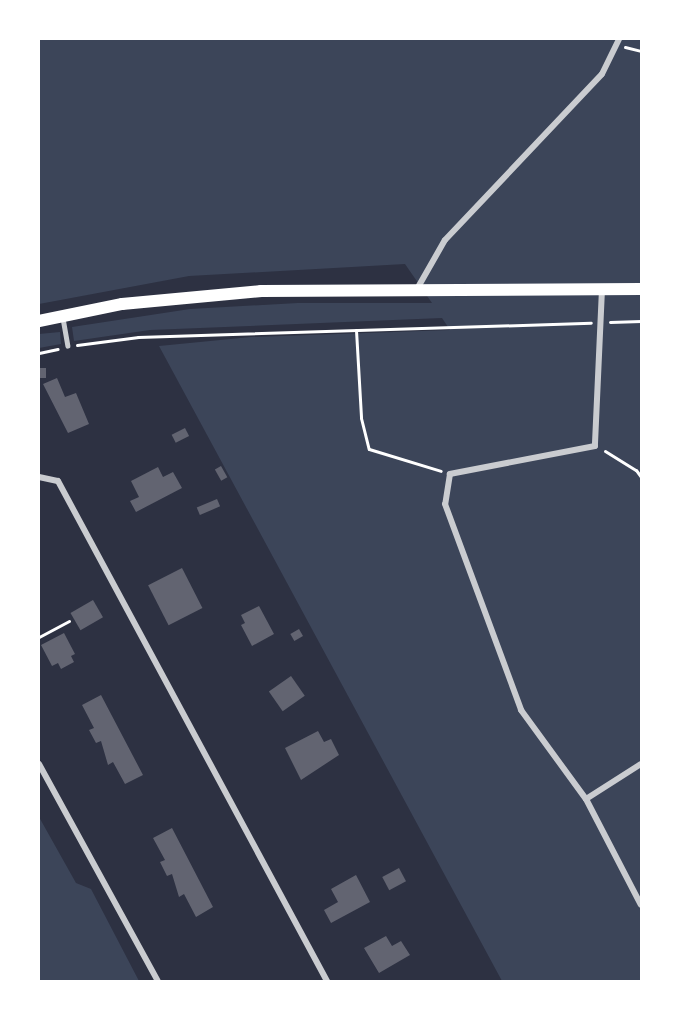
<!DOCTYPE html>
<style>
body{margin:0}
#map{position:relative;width:680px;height:1020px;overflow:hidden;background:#2d3142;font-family:Quicksand,sans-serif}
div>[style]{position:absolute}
.green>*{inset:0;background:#3c4559}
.building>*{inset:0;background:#626471;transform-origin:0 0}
.path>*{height:3px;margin:-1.5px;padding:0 1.5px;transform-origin:1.5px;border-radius:1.5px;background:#fff}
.service>*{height:4.5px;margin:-2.25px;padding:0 2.25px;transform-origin:2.25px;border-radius:2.25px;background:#caccd0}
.minor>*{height:6px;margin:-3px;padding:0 3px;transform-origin:3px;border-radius:3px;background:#caccd0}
.secondary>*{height:12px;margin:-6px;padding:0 6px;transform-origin:6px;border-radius:6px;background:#fff}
span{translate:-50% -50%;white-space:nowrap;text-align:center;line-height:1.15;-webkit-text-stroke:6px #fff;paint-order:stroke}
.frame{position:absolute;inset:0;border:40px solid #fff;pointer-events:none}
</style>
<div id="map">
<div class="green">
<div style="clip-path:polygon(39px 39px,641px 39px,641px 981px,502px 981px,159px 346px,251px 337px,450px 330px,442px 318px,150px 330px,74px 341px,72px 327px,190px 309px,298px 303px,432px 303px,405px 264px,189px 276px,39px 304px)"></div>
<div style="clip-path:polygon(60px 332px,61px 344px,39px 348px,39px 334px)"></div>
<div style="clip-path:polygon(39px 817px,76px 883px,91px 889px,139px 981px,39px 981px)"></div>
</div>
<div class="building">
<div style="left:39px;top:368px;width:7px;height:10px"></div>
<div style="clip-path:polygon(57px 378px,65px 397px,76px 393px,89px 424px,68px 433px,43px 384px)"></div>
<div style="left:185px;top:428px;width:9px;height:15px;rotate:63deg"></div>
<div style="left:221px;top:466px;width:13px;height:7px;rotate:61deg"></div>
<div style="clip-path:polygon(158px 467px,163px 477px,173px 472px,182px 488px,136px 512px,130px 501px,139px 497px,131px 481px)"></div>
<div style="left:217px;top:499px;width:8px;height:22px;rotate:67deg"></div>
<div style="left:182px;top:568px;width:45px;height:38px;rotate:63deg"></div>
<div style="left:93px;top:600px;width:20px;height:26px;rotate:60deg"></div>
<div style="clip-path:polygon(259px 606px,274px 634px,252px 646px,241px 625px,245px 623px,241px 615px)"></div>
<div style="left:299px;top:629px;width:8px;height:10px;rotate:60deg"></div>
<div style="clip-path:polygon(64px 633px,75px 654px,71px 656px,74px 662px,61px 669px,58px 663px,52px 666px,41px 645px)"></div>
<div style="left:291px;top:676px;width:24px;height:27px;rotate:55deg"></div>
<div style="clip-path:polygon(101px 695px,143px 775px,125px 784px,113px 762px,108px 765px,101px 741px,96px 743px,89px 730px,94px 728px,82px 705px)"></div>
<div style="clip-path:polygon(318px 731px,324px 742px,331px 739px,339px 755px,301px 780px,285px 748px)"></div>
<div style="clip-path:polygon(172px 828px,213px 907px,196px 917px,184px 894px,179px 897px,172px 874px,167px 876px,160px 862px,165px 860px,153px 838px)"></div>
<div style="left:399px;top:868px;width:15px;height:19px;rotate:62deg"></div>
<div style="clip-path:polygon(356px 875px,370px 902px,331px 923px,324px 910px,338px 902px,331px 889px)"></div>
<div style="clip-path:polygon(386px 936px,392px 946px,401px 941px,410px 955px,379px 973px,364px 948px)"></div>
</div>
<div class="path">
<div style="left:625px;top:47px;width:16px;rotate:14deg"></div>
<div style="left:610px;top:322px;width:31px;rotate:-2deg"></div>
<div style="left:356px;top:330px;width:88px;rotate:86.7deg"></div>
<div style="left:361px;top:418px;width:32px;rotate:76deg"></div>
<div style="left:369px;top:449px;width:75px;rotate:17deg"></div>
<div style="left:77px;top:345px;width:62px;rotate:-7.5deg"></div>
<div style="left:138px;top:337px;width:453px;rotate:-1.8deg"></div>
<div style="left:39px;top:353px;width:19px;rotate:-12deg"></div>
<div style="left:605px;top:451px;width:36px;rotate:32deg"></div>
<div style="left:636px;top:470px;width:9px;rotate:54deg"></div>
<div style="left:39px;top:637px;width:34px;rotate:-28deg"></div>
</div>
<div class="service">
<div style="left:63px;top:318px;width:28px;rotate:80deg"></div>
</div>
<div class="minor">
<div style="left:417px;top:289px;width:56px;rotate:-60.3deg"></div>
<div style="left:445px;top:240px;width:228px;rotate:-46.6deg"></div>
<div style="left:602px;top:74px;width:39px;rotate:-64deg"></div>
<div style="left:602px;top:289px;width:157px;rotate:92.6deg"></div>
<div style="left:595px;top:446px;width:148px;rotate:169.1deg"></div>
<div style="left:450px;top:474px;width:30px;rotate:99deg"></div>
<div style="left:445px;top:504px;width:220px;rotate:69.7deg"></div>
<div style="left:521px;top:710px;width:110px;rotate:53.9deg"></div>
<div style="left:586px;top:799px;width:119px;rotate:62.6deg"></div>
<div style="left:39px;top:477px;width:19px;rotate:12deg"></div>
<div style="left:58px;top:481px;width:568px;rotate:61.72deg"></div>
<div style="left:39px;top:764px;width:247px;rotate:61.3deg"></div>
<div style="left:586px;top:799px;width:65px;rotate:-32.5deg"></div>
</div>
<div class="secondary">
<div style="left:39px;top:321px;width:85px;rotate:-11.6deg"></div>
<div style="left:122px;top:304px;width:140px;rotate:-5.3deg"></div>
<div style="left:261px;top:291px;width:380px;rotate:-0.3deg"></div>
</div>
<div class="frame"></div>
</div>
